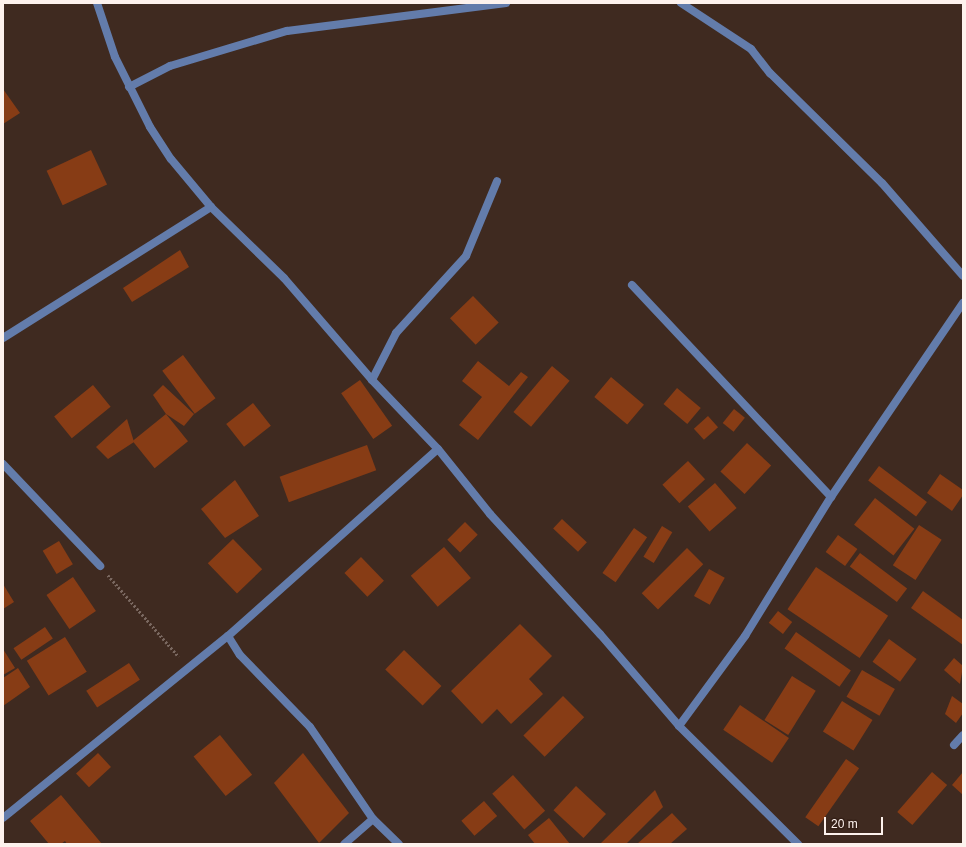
<!DOCTYPE html>
<style>
body{margin:0}
#map{position:relative;width:966px;height:847px;overflow:hidden;background:#3f2a20;font-family:Arial,sans-serif}
div>[style]{position:absolute}
.building>*{inset:0;background:#873c15;transform-origin:0 0}
.path>*{height:2.5px;margin-top:-1.25px;transform-origin:0;background:repeating-linear-gradient(90deg,#7a6860 0 2px,transparent 0 4px)}
.service>*{height:8px;margin:-4px;padding:0 4px;transform-origin:4px;border-radius:4px;background:#637cab}
.minor>*{height:8px;margin:-4px;padding:0 4px;transform-origin:4px;border-radius:4px;background:#637cab}
span{translate:-50% -50%;white-space:nowrap;text-align:center;line-height:1.15;-webkit-text-stroke:3px #352017;paint-order:stroke}
.frame{position:absolute;inset:0;border:4px solid #fdf2ed;pointer-events:none}
.scale{position:absolute;left:824px;top:817px;width:59px;height:18px;box-sizing:border-box;border:2px solid #fdf2ed;border-top:0;padding-left:5px;font-size:12px;line-height:14px;white-space:nowrap;color:#fdf2ed;-webkit-text-stroke:3px #352017;paint-order:stroke}
</style>
<div id="map">
<div class="building">
<div style="clip-path:polygon(3px 89px,20px 113px,3px 124px)"></div>
<div style="left:91px;top:150px;width:38px;height:49px;rotate:65deg"></div>
<div style="clip-path:polygon(180px 250px,189px 267px,132px 302px,123px 288px)"></div>
<div style="left:473px;top:296px;width:37px;height:32px;rotate:46deg"></div>
<div style="left:183px;top:355px;width:54px;height:26px;rotate:53deg"></div>
<div style="clip-path:polygon(478px 361px,509px 386px,521px 372px,528px 377px,478px 440px,459px 425px,482px 397px,462px 381px)"></div>
<div style="left:552px;top:366px;width:23px;height:60px;rotate:40deg"></div>
<div style="left:611px;top:377px;width:43px;height:26px;rotate:40deg"></div>
<div style="left:360px;top:380px;width:56px;height:23px;rotate:55deg"></div>
<div style="left:93px;top:385px;width:28px;height:50px;rotate:51deg"></div>
<div style="clip-path:polygon(163px 385px,194px 414px,184px 426px,166px 414px,153px 395px)"></div>
<div style="left:677px;top:388px;width:31px;height:21px;rotate:40deg"></div>
<div style="left:253px;top:403px;width:29px;height:34px;rotate:52deg"></div>
<div style="left:734px;top:409px;width:14px;height:18px;rotate:39deg"></div>
<div style="left:166px;top:414px;width:35px;height:43px;rotate:51deg"></div>
<div style="left:708px;top:416px;width:15px;height:19px;rotate:48deg"></div>
<div style="clip-path:polygon(127px 419px,134px 442px,108px 459px,96px 447px)"></div>
<div style="left:747px;top:443px;width:33px;height:39px;rotate:43deg"></div>
<div style="left:367px;top:445px;width:27px;height:93px;rotate:70deg"></div>
<div style="left:688px;top:461px;width:25px;height:35px;rotate:47deg"></div>
<div style="left:879px;top:466px;width:60px;height:18px;rotate:37deg"></div>
<div style="clip-path:polygon(940px 474px,963px 490px,963px 495px,952px 511px,927px 493px)"></div>
<div style="clip-path:polygon(235px 480px,259px 516px,225px 538px,201px 509px)"></div>
<div style="left:715px;top:483px;width:33px;height:36px;rotate:49deg"></div>
<div style="left:875px;top:498px;width:50px;height:34px;rotate:38deg"></div>
<div style="left:562px;top:519px;width:34px;height:13px;rotate:43deg"></div>
<div style="left:465px;top:522px;width:18px;height:25px;rotate:45deg"></div>
<div style="left:919px;top:525px;width:27px;height:48px;rotate:33deg"></div>
<div style="left:662px;top:526px;width:12px;height:36px;rotate:31deg"></div>
<div style="left:634px;top:528px;width:16px;height:55px;rotate:35deg"></div>
<div style="left:838px;top:535px;width:24px;height:21px;rotate:36deg"></div>
<div style="left:233px;top:539px;width:42px;height:35px;rotate:46deg"></div>
<div style="left:59px;top:541px;width:27px;height:19px;rotate:59deg"></div>
<div style="left:444px;top:547px;width:41px;height:44px;rotate:49deg"></div>
<div style="left:687px;top:548px;width:23px;height:64px;rotate:45deg"></div>
<div style="left:860px;top:553px;width:59px;height:17px;rotate:37deg"></div>
<div style="left:361px;top:557px;width:33px;height:23px;rotate:46deg"></div>
<div style="left:816px;top:567px;width:87px;height:51px;rotate:34deg"></div>
<div style="left:709px;top:569px;width:18px;height:31px;rotate:29deg"></div>
<div style="left:73px;top:577px;width:41px;height:32px;rotate:56deg"></div>
<div style="clip-path:polygon(3px 584px,14px 602px,3px 609px)"></div>
<div style="clip-path:polygon(923px 591px,963px 620px,963px 645px,911px 608px)"></div>
<div style="left:778px;top:611px;width:18px;height:15px;rotate:38deg"></div>
<div style="clip-path:polygon(520px 624px,552px 656px,529px 679px,543px 694px,511px 724px,497px 709px,482px 724px,451px 691px)"></div>
<div style="left:45px;top:627px;width:14px;height:38px;rotate:56deg"></div>
<div style="left:796px;top:632px;width:67px;height:20px;rotate:35deg"></div>
<div style="left:65px;top:637px;width:41px;height:45px;rotate:58deg"></div>
<div style="left:889px;top:639px;width:34px;height:28px;rotate:36deg"></div>
<div style="clip-path:polygon(3px 649px,15px 668px,3px 675px)"></div>
<div style="left:404px;top:650px;width:52px;height:27px;rotate:44deg"></div>
<div style="clip-path:polygon(954px 658px,963px 666px,960px 684px,944px 670px)"></div>
<div style="left:129px;top:663px;width:20px;height:51px;rotate:57deg"></div>
<div style="clip-path:polygon(18px 668px,30px 687px,3px 706px,3px 678px)"></div>
<div style="left:862px;top:670px;width:38px;height:31px;rotate:30deg"></div>
<div style="left:792px;top:676px;width:28px;height:52px;rotate:32deg"></div>
<div style="left:563px;top:696px;width:30px;height:56px;rotate:45deg"></div>
<div style="clip-path:polygon(952px 696px,963px 704px,963px 713px,956px 723px,945px 714px)"></div>
<div style="left:842px;top:701px;width:36px;height:36px;rotate:32deg"></div>
<div style="left:740px;top:705px;width:59px;height:30px;rotate:34deg"></div>
<div style="left:220px;top:735px;width:51px;height:34px;rotate:51deg"></div>
<div style="left:98px;top:753px;width:19px;height:30px;rotate:47deg"></div>
<div style="clip-path:polygon(303px 753px,349px 813px,319px 843px,274px 783px)"></div>
<div style="left:846px;top:759px;width:16px;height:71px;rotate:35deg"></div>
<div style="left:932px;top:772px;width:20px;height:53px;rotate:41deg"></div>
<div style="clip-path:polygon(963px 772px,963px 795px,952px 785px)"></div>
<div style="left:513px;top:775px;width:48px;height:28px;rotate:48deg"></div>
<div style="left:576px;top:786px;width:41px;height:33px;rotate:43deg"></div>
<div style="clip-path:polygon(655px 790px,663px 807px,626px 844px,600px 844px)"></div>
<div style="clip-path:polygon(61px 795px,102px 844px,67px 844px,65px 841px,61px 844px,49px 844px,30px 821px)"></div>
<div style="left:484px;top:801px;width:20px;height:30px;rotate:49deg"></div>
<div style="clip-path:polygon(672px 813px,687px 829px,670px 844px,637px 844px)"></div>
<div style="clip-path:polygon(549px 818px,570px 844px,535px 844px,528px 835px)"></div>
</div>
<div class="path">
<div style="left:108px;top:575px;width:108px;rotate:49.1deg"></div>
</div>
<div class="service">
<div style="left:372px;top:380px;width:53px;rotate:-62.9deg"></div>
<div style="left:396px;top:333px;width:104px;rotate:-47.7deg"></div>
<div style="left:466px;top:256px;width:81px;rotate:-67.5deg"></div>
</div>
<div class="minor">
<div style="left:97px;top:3px;width:57px;rotate:71.6deg"></div>
<div style="left:115px;top:57px;width:78px;rotate:63.4deg"></div>
<div style="left:150px;top:127px;width:38px;rotate:57deg"></div>
<div style="left:171px;top:159px;width:62px;rotate:50.2deg"></div>
<div style="left:211px;top:207px;width:102px;rotate:44.2deg"></div>
<div style="left:284px;top:278px;width:135px;rotate:49.2deg"></div>
<div style="left:372px;top:380px;width:95px;rotate:46.3deg"></div>
<div style="left:438px;top:449px;width:83px;rotate:51.3deg"></div>
<div style="left:490px;top:514px;width:163px;rotate:47.5deg"></div>
<div style="left:600px;top:634px;width:121px;rotate:49.3deg"></div>
<div style="left:679px;top:726px;width:168px;rotate:44.8deg"></div>
<div style="left:681px;top:3px;width:84px;rotate:33.3deg"></div>
<div style="left:751px;top:49px;width:31px;rotate:52deg"></div>
<div style="left:770px;top:73px;width:157px;rotate:44.5deg"></div>
<div style="left:882px;top:183px;width:123px;rotate:48.9deg"></div>
<div style="left:129px;top:87px;width:46px;rotate:-27.1deg"></div>
<div style="left:170px;top:66px;width:122px;rotate:-16.7deg"></div>
<div style="left:287px;top:31px;width:221px;rotate:-7.3deg"></div>
<div style="left:632px;top:285px;width:291px;rotate:46.8deg"></div>
<div style="left:3px;top:338px;width:246px;rotate:-32.2deg"></div>
<div style="left:3px;top:464px;width:141px;rotate:46.4deg"></div>
<div style="left:228px;top:636px;width:22px;rotate:58deg"></div>
<div style="left:240px;top:655px;width:100px;rotate:45.8deg"></div>
<div style="left:310px;top:727px;width:112px;rotate:55.6deg"></div>
<div style="left:373px;top:819px;width:38px;rotate:139deg"></div>
<div style="left:679px;top:726px;width:112px;rotate:-53.7deg"></div>
<div style="left:745px;top:636px;width:163px;rotate:-58.3deg"></div>
<div style="left:831px;top:497px;width:235px;rotate:-55.8deg"></div>
<div style="left:954px;top:745px;width:13px;rotate:-48deg"></div>
<div style="left:3px;top:818px;width:289px;rotate:-39deg"></div>
<div style="left:228px;top:636px;width:281px;rotate:-41.7deg"></div>
<div style="left:373px;top:819px;width:36px;rotate:44deg"></div>
</div>
<div class="frame"></div>
<div class="scale">20 m</div>
</div>
